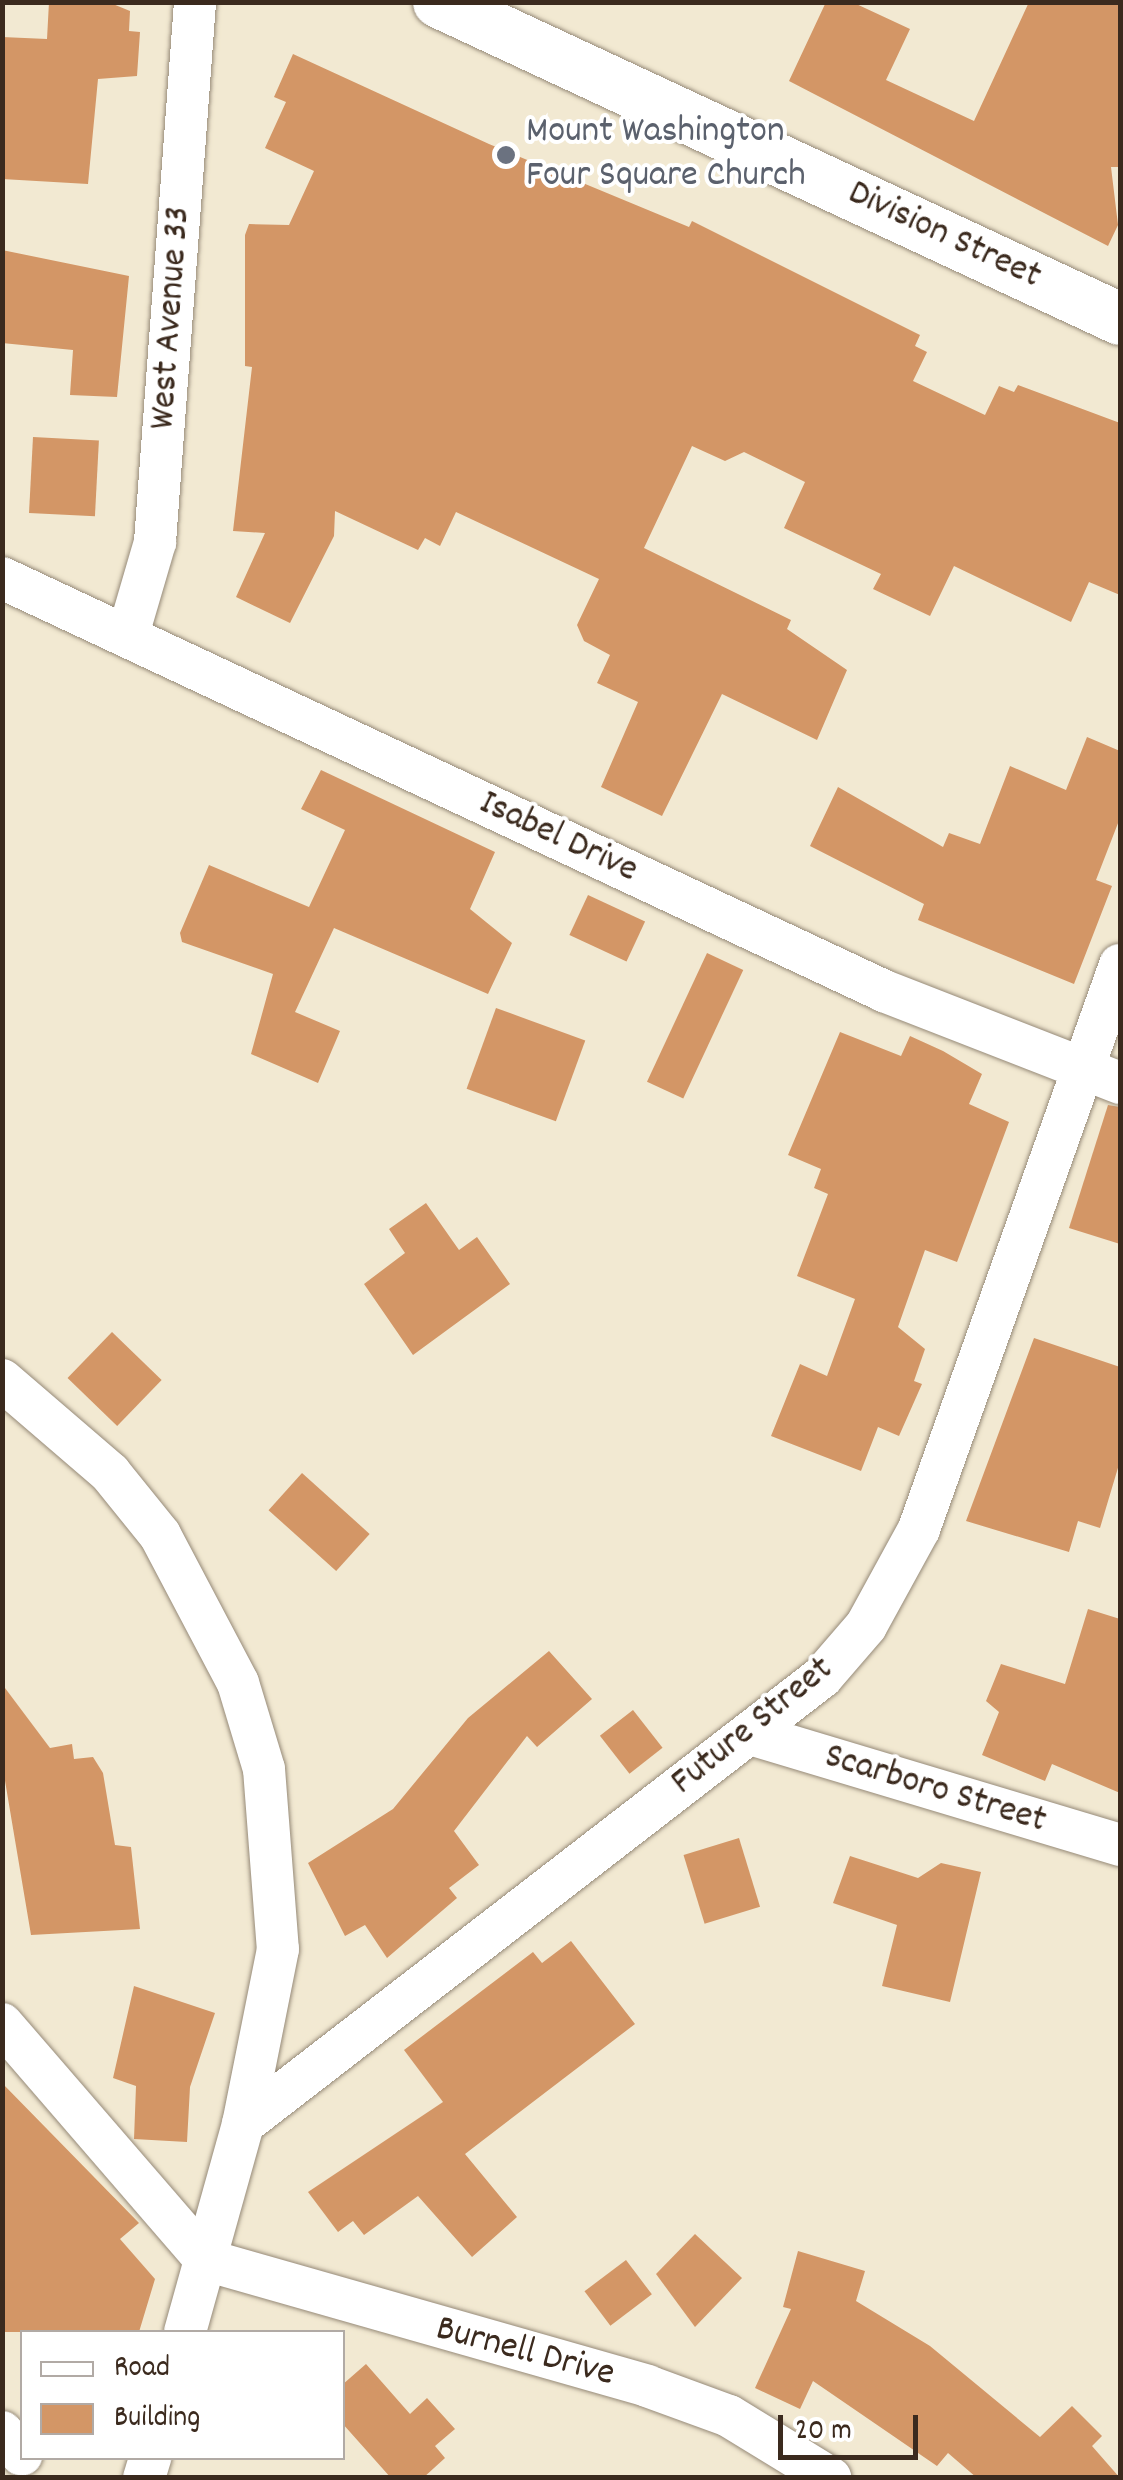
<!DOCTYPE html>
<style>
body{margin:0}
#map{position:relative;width:1123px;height:2480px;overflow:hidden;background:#f2e9d2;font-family:Dekko,sans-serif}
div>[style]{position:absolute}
.building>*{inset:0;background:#d39666;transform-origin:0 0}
.roads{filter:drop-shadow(0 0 2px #968a78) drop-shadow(0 0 2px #968a78)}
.minor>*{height:42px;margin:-21px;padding:0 21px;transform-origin:21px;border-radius:21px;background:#fff}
.tertiary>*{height:52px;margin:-26px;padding:0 26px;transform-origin:26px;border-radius:26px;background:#fff}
.dots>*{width:28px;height:28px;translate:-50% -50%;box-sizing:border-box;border:5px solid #fff;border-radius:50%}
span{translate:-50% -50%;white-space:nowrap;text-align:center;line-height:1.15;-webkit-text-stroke:8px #fff;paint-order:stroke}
.worship-label{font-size:38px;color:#5b616d}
.left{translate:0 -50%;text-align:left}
.street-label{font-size:38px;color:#3b2a1e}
.frame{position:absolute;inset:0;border:5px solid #3b2a1e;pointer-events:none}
.legend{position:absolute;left:20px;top:2330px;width:325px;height:130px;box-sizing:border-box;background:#fff;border:2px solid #b1aaa5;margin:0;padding:12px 18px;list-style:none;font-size:30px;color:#3b2a1e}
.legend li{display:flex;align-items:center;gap:20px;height:50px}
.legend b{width:50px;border:2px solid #b1aaa5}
.scale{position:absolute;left:778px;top:2415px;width:140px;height:45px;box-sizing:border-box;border:5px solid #3b2a1e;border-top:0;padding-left:12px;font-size:30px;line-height:35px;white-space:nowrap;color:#3b2a1e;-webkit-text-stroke:8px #fff;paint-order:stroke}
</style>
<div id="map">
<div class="building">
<div style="clip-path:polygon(49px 2px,108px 2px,130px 11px,129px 31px,140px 32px,137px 76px,98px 79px,88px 184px,2px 179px,2px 37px,47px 39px)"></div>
<div style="clip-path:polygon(826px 2px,852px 2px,910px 29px,886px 80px,974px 121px,1029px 2px,1120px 2px,1120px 167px,1111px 167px,1118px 225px,1108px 246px,789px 81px)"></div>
<div style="clip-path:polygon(293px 54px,489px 144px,689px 227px,692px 221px,920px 335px,915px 346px,927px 352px,913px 381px,985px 415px,999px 386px,1014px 392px,1018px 385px,1120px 423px,1120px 595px,1089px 582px,1071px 622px,954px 566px,930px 616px,873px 589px,881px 574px,784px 528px,805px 482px,744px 452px,725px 461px,692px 446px,644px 548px,791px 620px,787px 629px,847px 670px,817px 740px,722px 694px,662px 816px,601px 787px,638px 702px,597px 683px,610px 655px,584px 641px,577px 625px,599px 579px,456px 512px,440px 546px,425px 538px,418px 550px,335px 511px,334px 536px,290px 623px,236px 597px,265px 533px,233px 531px,252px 367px,245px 366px,245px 235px,249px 224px,289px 225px,314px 171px,265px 148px,286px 102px,274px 97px)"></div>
<div style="clip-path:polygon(2px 250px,129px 276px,117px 397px,70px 395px,73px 350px,2px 343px)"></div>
<div style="left:33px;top:437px;width:66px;height:76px;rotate:3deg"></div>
<div style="clip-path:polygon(1087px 737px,1120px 751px,1120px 818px,1096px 880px,1112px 886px,1074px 984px,918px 920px,924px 904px,810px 846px,838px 787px,943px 847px,949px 833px,980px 844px,1010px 766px,1066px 790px)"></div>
<div style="clip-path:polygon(321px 770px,495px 852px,470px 909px,512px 943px,488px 994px,334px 928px,295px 1012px,340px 1031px,318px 1083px,251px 1054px,273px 974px,182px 942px,180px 933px,209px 865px,309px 907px,345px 830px,301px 809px)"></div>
<div style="left:588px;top:895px;width:63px;height:44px;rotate:25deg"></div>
<div style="left:707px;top:953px;width:40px;height:142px;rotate:25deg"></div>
<div style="left:496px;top:1008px;width:95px;height:86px;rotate:20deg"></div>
<div style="clip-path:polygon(840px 1032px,901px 1056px,910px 1036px,943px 1051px,982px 1074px,969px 1104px,1009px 1122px,957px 1262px,925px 1250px,898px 1327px,925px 1349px,914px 1381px,922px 1384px,899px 1436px,878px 1427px,861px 1471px,771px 1436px,800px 1364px,827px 1376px,855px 1299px,797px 1276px,828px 1194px,814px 1188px,821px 1169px,788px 1155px)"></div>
<div style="clip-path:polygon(1108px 1105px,1120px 1107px,1120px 1244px,1069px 1228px)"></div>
<div style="clip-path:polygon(426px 1203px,459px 1250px,477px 1237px,510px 1284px,413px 1355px,364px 1284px,405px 1253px,389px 1229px)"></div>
<div style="left:112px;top:1332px;width:69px;height:64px;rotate:44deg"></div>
<div style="clip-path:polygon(1034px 1338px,1120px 1367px,1120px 1461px,1100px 1528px,1078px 1521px,1069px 1552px,966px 1521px)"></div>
<div style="left:302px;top:1473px;width:91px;height:50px;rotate:42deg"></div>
<div style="clip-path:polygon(1088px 1609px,1120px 1619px,1120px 1793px,1052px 1764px,1045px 1781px,982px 1755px,999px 1712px,986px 1701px,1001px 1664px,1065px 1684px)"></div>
<div style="clip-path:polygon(549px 1651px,592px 1699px,537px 1747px,527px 1736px,454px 1831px,479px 1865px,449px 1888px,457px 1898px,387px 1958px,365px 1925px,345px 1936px,308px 1863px,393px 1809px,468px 1718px)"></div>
<div style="clip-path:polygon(2px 1684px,50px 1748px,72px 1744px,74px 1759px,93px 1757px,103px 1773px,115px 1845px,131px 1847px,140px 1929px,31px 1935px,2px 1763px)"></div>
<div style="left:633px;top:1710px;width:48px;height:42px;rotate:52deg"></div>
<div style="left:739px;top:1838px;width:72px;height:58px;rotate:73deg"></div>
<div style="clip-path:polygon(850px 1856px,918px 1878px,941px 1863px,981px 1872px,950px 2002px,882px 1986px,897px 1925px,833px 1903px)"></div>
<div style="clip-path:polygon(571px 1941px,635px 2024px,465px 2154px,517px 2217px,472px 2257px,418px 2196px,364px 2235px,353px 2221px,338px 2232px,308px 2192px,443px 2102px,404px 2050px,533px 1952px,542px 1963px)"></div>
<div style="clip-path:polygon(134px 1986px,215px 2013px,190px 2087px,187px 2142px,134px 2139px,136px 2086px,113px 2078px)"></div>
<div style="clip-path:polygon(2px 2083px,139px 2223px,120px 2239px,155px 2279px,139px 2332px,2px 2332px)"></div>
<div style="clip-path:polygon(695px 2234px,742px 2278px,695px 2327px,656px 2274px)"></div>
<div style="clip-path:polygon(798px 2251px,865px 2271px,856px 2301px,930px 2346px,1040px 2437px,1072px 2406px,1102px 2436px,1092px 2446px,1120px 2478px,977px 2478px,948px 2453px,937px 2466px,813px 2381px,800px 2409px,755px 2388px,791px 2309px,783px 2307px)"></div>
<div style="left:626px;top:2260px;width:43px;height:52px;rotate:53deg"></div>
<div style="clip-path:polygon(366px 2364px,410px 2414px,427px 2398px,455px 2429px,435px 2446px,445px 2458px,423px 2478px,391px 2478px,342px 2423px,342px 2385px)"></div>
</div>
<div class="roads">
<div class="minor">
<div style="left:2px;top:578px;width:974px;rotate:25.09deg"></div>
<div style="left:884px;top:991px;width:253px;rotate:21.3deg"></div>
<div style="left:129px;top:631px;width:93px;rotate:-73.7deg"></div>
<div style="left:155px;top:542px;width:541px;rotate:-85.76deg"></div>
<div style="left:2px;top:1380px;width:143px;rotate:40.7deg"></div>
<div style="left:110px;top:1473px;width:80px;rotate:51.1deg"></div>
<div style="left:160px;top:1535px;width:167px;rotate:62.2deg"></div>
<div style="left:238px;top:1683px;width:90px;rotate:73.2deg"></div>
<div style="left:264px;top:1769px;width:181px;rotate:85.6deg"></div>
<div style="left:278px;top:1949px;width:178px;rotate:101.3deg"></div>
<div style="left:750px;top:1734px;width:386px;rotate:16.7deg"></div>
<div style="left:2px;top:2024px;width:312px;rotate:49.2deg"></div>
<div style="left:206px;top:2260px;width:459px;rotate:15.9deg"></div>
<div style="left:647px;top:2386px;width:87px;rotate:20.1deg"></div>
<div style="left:729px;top:2416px;width:119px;rotate:31.5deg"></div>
<div style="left:185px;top:2332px;width:216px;rotate:-74.4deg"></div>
<div style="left:243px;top:2124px;width:731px;rotate:-37.67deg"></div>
<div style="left:822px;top:1677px;width:67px;rotate:-49.2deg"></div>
<div style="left:866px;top:1626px;width:111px;rotate:-61.3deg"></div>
<div style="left:919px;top:1529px;width:599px;rotate:-70.38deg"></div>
<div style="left:2px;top:2432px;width:30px;rotate:49deg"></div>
<div style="left:144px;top:2478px;width:21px;rotate:-73deg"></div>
</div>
<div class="tertiary">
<div style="left:439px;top:2px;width:751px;rotate:24.96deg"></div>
</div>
</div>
<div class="dots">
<div style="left:506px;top:155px;background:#6b7280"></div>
</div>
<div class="worship-label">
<span class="left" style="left:526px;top:155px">Mount Washington<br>Four Square Church</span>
</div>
<div class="street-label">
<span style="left:944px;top:236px;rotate:25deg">Division Street</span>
<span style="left:172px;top:318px;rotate:-86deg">West Avenue 33</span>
<span style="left:558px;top:838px;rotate:25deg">Isabel Drive</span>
<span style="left:753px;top:1727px;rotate:-39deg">Future Street</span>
<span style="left:935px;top:1790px;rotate:17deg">Scarboro Street</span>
<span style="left:525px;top:2353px;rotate:15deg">Burnell Drive</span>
</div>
<div class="frame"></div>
<ul class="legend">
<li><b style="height:12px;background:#fff"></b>Road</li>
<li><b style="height:28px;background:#d39666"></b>Building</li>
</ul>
<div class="scale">20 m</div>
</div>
